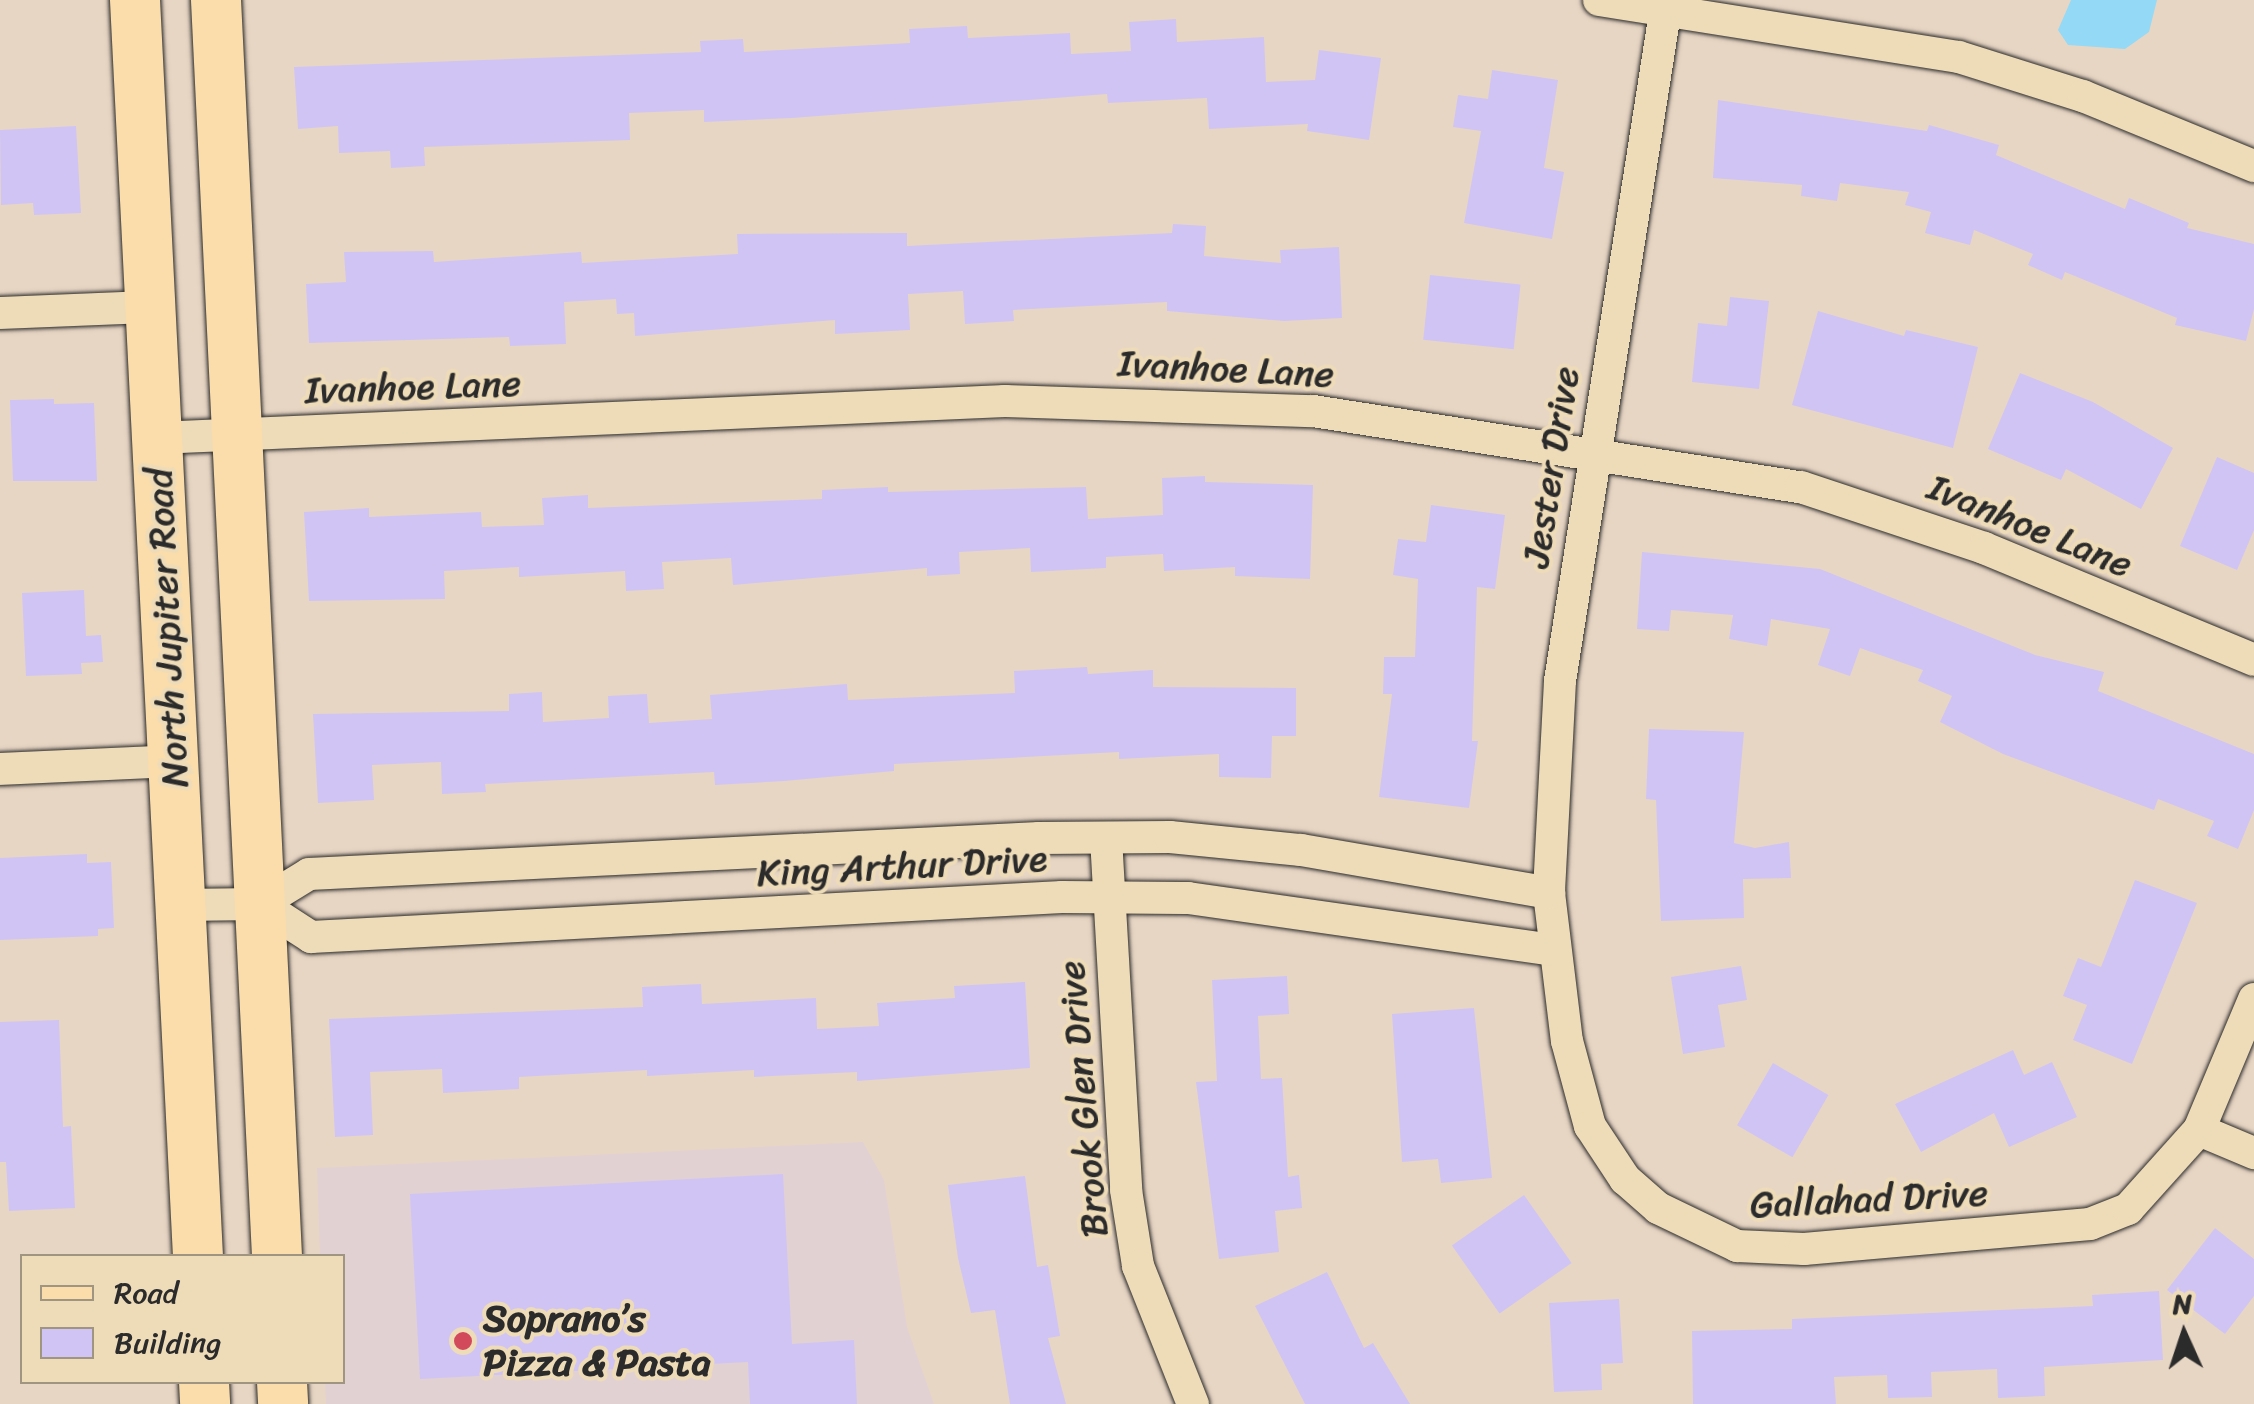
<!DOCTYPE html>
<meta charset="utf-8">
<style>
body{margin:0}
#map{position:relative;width:2254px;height:1404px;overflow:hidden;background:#e8d6c4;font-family:Sriracha,sans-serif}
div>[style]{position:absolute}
.built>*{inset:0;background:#e1d1d3}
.water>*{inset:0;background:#94d9f6}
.building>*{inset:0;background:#d0c4f5;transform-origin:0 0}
.roads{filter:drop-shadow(0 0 2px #2b2b2b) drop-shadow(0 0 2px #2b2b2b)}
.street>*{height:32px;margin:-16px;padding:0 16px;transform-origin:16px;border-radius:16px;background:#eedbb8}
.primary>*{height:50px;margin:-25px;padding:0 25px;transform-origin:25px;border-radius:25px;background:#fbddab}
.dots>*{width:28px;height:28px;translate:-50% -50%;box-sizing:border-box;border:5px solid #eedbb8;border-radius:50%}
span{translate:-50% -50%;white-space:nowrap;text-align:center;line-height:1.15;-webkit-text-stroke:8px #eedbb8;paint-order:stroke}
.street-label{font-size:38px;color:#2b2b2b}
.poi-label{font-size:38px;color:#2b2b2b;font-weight:700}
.left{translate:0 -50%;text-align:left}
.legend{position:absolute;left:20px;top:1254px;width:325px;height:130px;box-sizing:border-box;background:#eedbb8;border:2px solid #a09580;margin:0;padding:12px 18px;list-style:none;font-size:30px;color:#2b2b2b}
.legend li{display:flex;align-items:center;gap:20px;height:50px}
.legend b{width:50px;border:2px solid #a09580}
.north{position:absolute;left:2134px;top:1284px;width:100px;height:100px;-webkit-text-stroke:8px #eedbb8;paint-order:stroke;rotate:357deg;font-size:28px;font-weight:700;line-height:40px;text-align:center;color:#2b2b2b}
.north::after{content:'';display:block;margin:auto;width:35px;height:45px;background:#2b2b2b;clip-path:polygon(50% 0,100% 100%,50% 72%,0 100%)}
</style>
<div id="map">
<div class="built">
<div style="clip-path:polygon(863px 1142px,884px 1180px,907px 1327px,934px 1404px,326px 1404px,325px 1382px,342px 1382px,342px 1256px,320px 1256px,317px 1168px)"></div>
</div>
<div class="water">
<div style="clip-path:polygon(2071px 0,2157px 0,2149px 32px,2125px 49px,2068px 45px,2058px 30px)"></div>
</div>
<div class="building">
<div style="clip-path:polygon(1176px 19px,1177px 42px,1264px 37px,1266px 82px,1315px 80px,1319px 50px,1381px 58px,1369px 140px,1307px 131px,1308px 124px,1209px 129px,1207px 98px,1108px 103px,1107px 94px,792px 118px,704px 122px,704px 110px,629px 113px,630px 140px,424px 147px,425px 166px,391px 168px,390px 151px,339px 153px,338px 126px,298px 129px,294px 67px,701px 52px,700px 41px,743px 39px,744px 52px,910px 43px,909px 29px,967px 26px,968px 38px,1070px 33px,1071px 54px,1131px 51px,1129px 22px)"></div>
<div style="clip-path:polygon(1492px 70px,1558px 80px,1544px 168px,1564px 172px,1552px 239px,1464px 223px,1481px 131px,1453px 127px,1458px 95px,1488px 99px)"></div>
<div style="clip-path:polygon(1718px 100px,1927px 131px,1929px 125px,1999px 145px,1996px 155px,2125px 209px,2129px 198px,2189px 223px,2187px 228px,2254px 244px,2254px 309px,2246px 341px,2175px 325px,2177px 318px,2065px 272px,2062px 280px,2028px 265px,2033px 254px,1974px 230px,1970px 245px,1925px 233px,1931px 212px,1905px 205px,1909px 192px,1840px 183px,1837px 201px,1801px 196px,1802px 185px,1713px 178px)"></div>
<div style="clip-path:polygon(76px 126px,81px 213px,34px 215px,33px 203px,1px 205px,0 130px)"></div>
<div style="clip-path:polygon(1173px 224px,1206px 226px,1204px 256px,1281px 263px,1280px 250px,1339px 247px,1342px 318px,1284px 321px,1167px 311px,1167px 302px,1013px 310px,1014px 321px,965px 324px,963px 291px,908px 294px,910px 330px,835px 334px,835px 320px,635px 336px,634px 313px,617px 314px,616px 299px,564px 302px,566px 344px,510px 346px,509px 337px,309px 343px,306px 284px,346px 282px,344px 252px,433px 251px,434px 262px,581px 252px,582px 263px,738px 254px,737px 234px,907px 233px,907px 246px,1172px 233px)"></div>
<div style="left:1430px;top:275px;width:91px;height:65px;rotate:6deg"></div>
<div style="clip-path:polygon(1730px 297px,1769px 301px,1759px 389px,1692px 382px,1698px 323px,1727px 326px)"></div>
<div style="clip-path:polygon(1818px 311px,1904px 336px,1906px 330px,1978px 347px,1953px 448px,1792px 405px)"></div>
<div style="clip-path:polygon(2020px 373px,2093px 402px,2173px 448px,2141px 509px,2066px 469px,2061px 480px,1988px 449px)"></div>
<div style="clip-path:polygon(54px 399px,54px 404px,94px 403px,97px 481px,13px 481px,10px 400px)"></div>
<div style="clip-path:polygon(2217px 457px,2254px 473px,2254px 530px,2237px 570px,2180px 546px)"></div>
<div style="clip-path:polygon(1205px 476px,1205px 482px,1313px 485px,1310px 579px,1235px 576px,1235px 567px,1164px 571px,1163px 554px,1106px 557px,1106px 568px,1031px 572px,1030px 548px,959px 552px,960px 574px,927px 576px,927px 568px,733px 585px,731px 558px,662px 562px,664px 589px,626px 591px,625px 571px,519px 577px,519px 567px,444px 571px,445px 599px,309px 601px,304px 512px,369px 508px,369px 517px,481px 512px,482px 527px,544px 525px,542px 498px,588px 495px,588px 508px,822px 499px,822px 490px,888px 487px,888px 492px,1086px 487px,1088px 519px,1163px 515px,1162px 478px)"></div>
<div style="clip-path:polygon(1431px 505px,1505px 515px,1495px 589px,1477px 587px,1472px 741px,1478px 741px,1469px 808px,1379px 797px,1392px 694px,1383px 694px,1384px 657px,1415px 657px,1418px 579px,1393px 575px,1398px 539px,1426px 542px)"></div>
<div style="clip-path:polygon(1642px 552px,1820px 569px,2035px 655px,2104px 672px,2098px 691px,2254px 754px,2254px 810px,2238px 849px,2207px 836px,2214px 821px,2158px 799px,2154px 810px,2003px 754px,1940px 722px,1952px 696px,1918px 681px,1923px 670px,1860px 648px,1850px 676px,1818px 665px,1830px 629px,1771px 619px,1767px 646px,1729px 639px,1733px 615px,1671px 610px,1669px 631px,1637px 629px)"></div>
<div style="clip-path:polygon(84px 590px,86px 636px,101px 635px,103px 662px,81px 663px,82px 674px,26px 676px,22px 593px)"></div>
<div style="clip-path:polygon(1087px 667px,1088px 674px,1153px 670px,1153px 687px,1296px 688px,1296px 736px,1272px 736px,1271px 778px,1219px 777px,1219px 754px,1119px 759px,1119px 752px,894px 764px,894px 771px,784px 781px,715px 785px,714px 772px,485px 784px,486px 792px,442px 794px,441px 762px,372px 765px,374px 800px,318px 803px,313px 714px,509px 711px,509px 694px,542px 692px,543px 722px,609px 718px,608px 696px,647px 694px,649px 723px,712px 719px,710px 695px,847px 684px,848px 700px,1015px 693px,1014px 671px)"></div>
<div style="clip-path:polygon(1649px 729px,1744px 732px,1734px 843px,1755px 848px,1789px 842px,1791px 878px,1743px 879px,1744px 918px,1661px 921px,1656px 800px,1646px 799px)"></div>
<div style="clip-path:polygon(87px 854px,87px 863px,111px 862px,114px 928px,98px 929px,98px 936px,0 940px,0 858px)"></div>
<div style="clip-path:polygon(2135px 880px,2197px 903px,2132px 1064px,2073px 1040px,2087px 1005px,2063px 996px,2078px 958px,2101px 967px)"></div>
<div style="clip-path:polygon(1741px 966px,1747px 1000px,1718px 1005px,1725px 1047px,1683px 1054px,1671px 977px)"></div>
<div style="clip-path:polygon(1287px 976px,1289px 1014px,1258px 1016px,1261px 1079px,1282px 1078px,1288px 1177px,1299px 1175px,1302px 1208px,1275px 1211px,1279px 1252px,1219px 1259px,1196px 1082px,1217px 1081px,1212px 980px)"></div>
<div style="clip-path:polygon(1025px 982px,1030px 1068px,857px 1081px,857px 1072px,754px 1077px,754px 1070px,647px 1076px,647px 1070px,519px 1077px,519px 1089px,443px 1093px,442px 1069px,370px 1072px,373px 1135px,335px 1137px,329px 1019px,643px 1007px,642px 987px,701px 984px,702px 1004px,816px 998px,817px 1029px,879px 1026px,877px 1003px,955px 998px,954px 986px)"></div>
<div style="clip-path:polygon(1474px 1008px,1492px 1178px,1441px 1183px,1438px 1159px,1402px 1162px,1392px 1014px)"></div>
<div style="clip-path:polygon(59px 1020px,63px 1127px,71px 1126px,75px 1208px,9px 1211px,6px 1162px,0 1162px,0 1022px)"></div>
<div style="clip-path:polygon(2013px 1050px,2024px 1075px,2052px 1062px,2077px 1117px,2009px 1147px,1994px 1113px,1921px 1152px,1895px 1104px)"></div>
<div style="left:1773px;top:1063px;width:64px;height:72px;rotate:30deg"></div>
<div style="clip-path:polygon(783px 1174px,792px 1344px,854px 1340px,857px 1404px,750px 1404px,748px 1362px,420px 1379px,410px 1194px)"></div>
<div style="clip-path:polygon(1025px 1176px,1037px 1267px,1048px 1265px,1060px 1336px,1048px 1338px,1066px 1404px,1010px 1404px,995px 1310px,971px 1313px,958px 1258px,948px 1185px)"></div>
<div style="left:1524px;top:1195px;width:83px;height:88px;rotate:55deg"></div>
<div style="clip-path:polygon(2215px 1228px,2254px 1259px,2254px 1296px,2225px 1334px,2167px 1290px)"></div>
<div style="clip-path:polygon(1327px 1272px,1364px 1348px,1373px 1343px,1410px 1404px,1305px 1404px,1255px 1306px)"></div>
<div style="clip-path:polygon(2159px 1291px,2163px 1360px,2044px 1367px,2045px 1396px,1998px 1398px,1997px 1369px,1931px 1372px,1932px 1397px,1888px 1398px,1887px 1375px,1834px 1377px,1836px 1404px,1693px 1404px,1692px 1331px,1792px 1329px,1792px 1319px,2093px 1306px,2092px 1295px)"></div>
<div style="clip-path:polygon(1619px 1299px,1623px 1363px,1601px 1364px,1602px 1390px,1554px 1392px,1549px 1303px)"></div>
</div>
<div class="roads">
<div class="street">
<div style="left:1599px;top:0;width:364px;rotate:9deg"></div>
<div style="left:1959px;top:57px;width:130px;rotate:17.5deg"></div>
<div style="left:2083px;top:96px;width:185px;rotate:22.3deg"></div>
<div style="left:1667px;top:0;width:689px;rotate:98.93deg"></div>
<div style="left:1560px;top:681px;width:212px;rotate:93deg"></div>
<div style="left:1549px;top:893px;width:149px;rotate:83.1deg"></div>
<div style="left:1567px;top:1041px;width:88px;rotate:74.9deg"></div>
<div style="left:1590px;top:1126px;width:64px;rotate:56.6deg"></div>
<div style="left:1625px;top:1179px;width:44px;rotate:41.3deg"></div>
<div style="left:1658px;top:1208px;width:88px;rotate:25.7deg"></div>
<div style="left:1737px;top:1246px;width:67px;rotate:2.6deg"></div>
<div style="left:1804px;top:1249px;width:287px;rotate:-5deg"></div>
<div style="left:2090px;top:1224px;width:41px;rotate:-21.5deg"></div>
<div style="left:2128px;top:1209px;width:106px;rotate:-48.1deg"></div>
<div style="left:2199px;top:1130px;width:142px;rotate:-67.2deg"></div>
<div style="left:0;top:313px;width:150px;rotate:-2.3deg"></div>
<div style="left:157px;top:438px;width:849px;rotate:-2.5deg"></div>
<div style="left:1005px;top:401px;width:308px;rotate:1.9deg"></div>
<div style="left:1313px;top:411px;width:494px;rotate:8.9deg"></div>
<div style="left:1801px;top:487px;width:193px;rotate:18.4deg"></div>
<div style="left:1984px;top:548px;width:292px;rotate:22.5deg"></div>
<div style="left:0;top:769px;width:174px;rotate:-2.6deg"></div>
<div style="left:1106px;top:838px;width:353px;rotate:86.7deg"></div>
<div style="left:1126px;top:1190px;width:77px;rotate:81deg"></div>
<div style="left:1138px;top:1266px;width:149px;rotate:68.3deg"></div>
<div style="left:260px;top:904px;width:61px;rotate:32.9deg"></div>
<div style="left:311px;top:937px;width:752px;rotate:-3.05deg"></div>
<div style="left:1062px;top:897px;width:126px;rotate:0.5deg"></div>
<div style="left:1188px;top:898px;width:369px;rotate:8.1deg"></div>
<div style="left:178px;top:905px;width:82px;rotate:-0.7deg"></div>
<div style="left:260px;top:904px;width:57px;rotate:-31.5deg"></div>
<div style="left:309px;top:874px;width:731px;rotate:-2.82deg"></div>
<div style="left:1039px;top:838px;width:131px;rotate:-0.4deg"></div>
<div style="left:1170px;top:837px;width:132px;rotate:5.7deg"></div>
<div style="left:1301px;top:850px;width:252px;rotate:9.8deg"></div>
<div style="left:2199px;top:1130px;width:60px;rotate:22.7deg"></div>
</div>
<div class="primary">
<div style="left:135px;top:0;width:1258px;rotate:87.13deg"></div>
<div style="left:216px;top:0;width:1257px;rotate:87.22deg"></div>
<div style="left:204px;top:1382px;width:22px;rotate:87deg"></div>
<div style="left:282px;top:1382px;width:22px;rotate:87deg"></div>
</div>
</div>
<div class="dots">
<div style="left:463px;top:1341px;background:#d1495b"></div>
</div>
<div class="street-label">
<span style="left:1226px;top:369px;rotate:3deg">Ivanhoe Lane</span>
<span style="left:413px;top:387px;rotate:-2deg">Ivanhoe Lane</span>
<span style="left:1551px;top:467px;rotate:-81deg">Jester Drive</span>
<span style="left:2030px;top:526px;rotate:22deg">Ivanhoe Lane</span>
<span style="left:167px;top:628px;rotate:-93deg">North Jupiter Road</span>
<span style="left:902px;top:866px;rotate:-3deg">King Arthur Drive</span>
<span style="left:1083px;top:1099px;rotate:-95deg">Brook Glen Drive</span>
<span style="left:1869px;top:1199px;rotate:-3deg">Gallahad Drive</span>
</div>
<div class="poi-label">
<span class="left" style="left:483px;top:1341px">Soprano’s<br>Pizza &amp; Pasta</span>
</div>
<ul class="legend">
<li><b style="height:12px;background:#fbddab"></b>Road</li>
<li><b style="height:28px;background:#d0c4f5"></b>Building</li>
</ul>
<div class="north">N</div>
</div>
